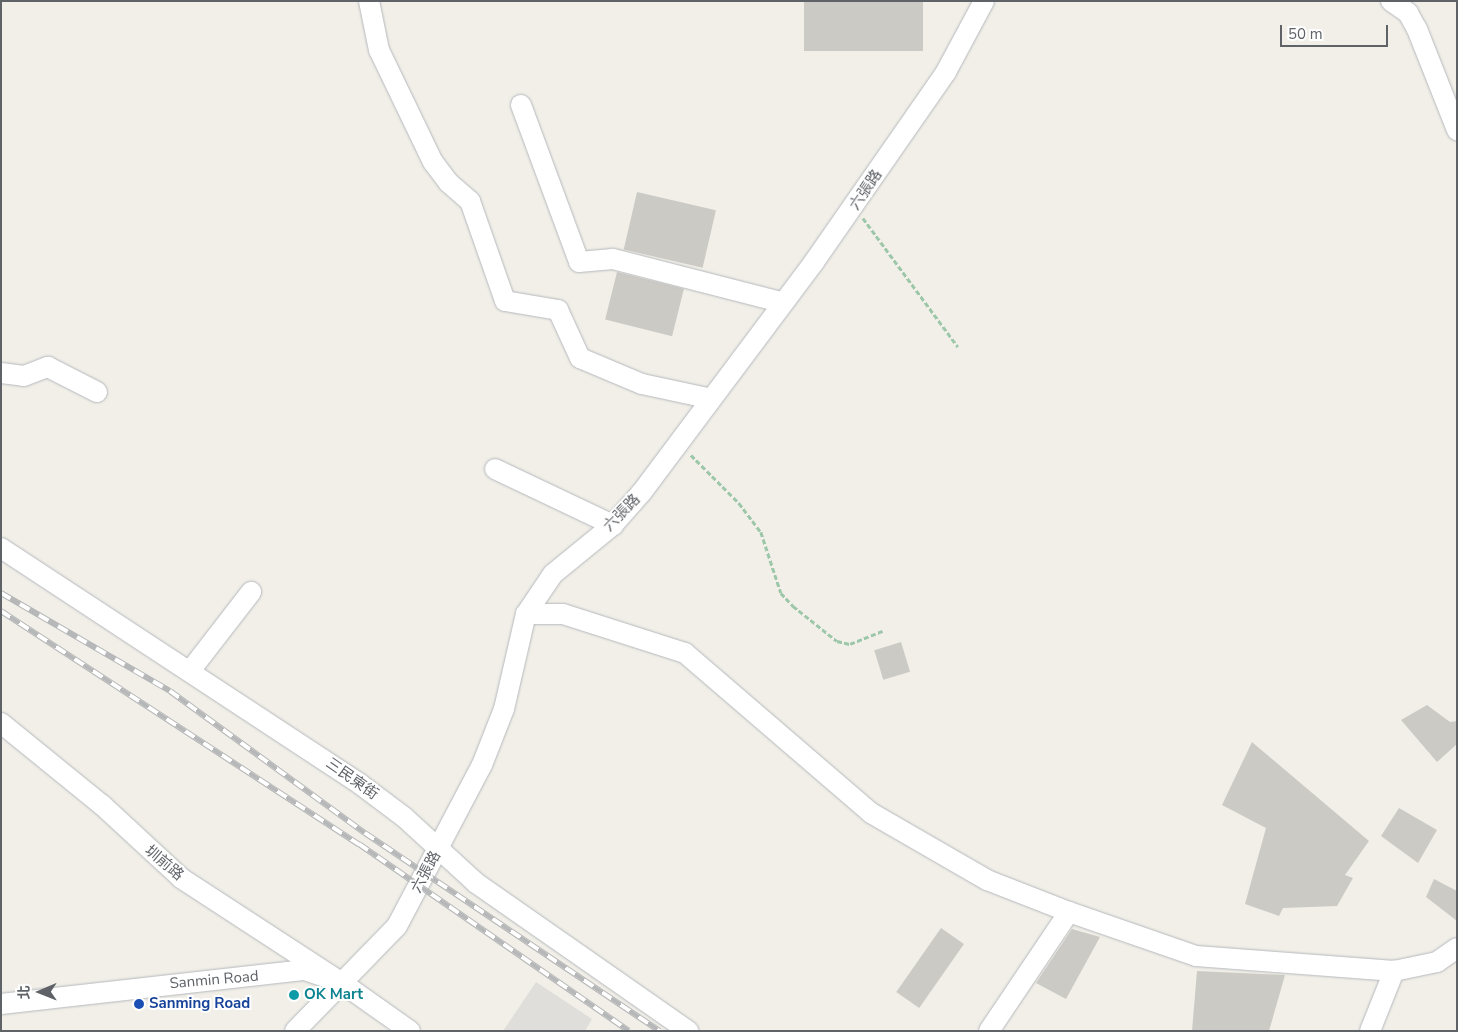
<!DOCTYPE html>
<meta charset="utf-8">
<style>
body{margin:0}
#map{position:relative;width:1458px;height:1032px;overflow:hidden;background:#f1efe8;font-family:"Nunito Sans","Noto Sans TC",sans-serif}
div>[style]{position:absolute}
.industrial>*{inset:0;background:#e0deda}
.building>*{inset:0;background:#cccac5;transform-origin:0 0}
.path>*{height:2.5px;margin-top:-1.25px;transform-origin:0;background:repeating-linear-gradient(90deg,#9cc7a9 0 5px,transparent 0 7.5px)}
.roads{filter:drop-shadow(0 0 1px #b5b8bc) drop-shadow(0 0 1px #b5b8bc)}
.minor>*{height:20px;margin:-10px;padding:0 10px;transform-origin:10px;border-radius:10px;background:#fff}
.rail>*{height:5.5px;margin-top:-2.75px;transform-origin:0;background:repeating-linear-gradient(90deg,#fff 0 11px,#b6b7b8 0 22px);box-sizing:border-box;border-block:1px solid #b6b7b8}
.dots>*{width:14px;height:14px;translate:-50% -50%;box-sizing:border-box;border:2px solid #fff;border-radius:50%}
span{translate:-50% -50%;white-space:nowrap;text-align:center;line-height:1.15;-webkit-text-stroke:4px #fff;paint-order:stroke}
.street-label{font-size:15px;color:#5f6368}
.culture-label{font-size:15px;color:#0d838f;font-weight:700}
.left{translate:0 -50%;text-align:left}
.transit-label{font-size:15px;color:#164399;font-weight:700}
.frame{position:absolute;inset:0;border:2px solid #5f6368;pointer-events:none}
.north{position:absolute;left:15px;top:967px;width:50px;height:50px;-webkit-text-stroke:4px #fff;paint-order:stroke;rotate:269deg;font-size:14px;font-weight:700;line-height:20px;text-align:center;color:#5f6368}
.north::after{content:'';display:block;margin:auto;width:18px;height:22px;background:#5f6368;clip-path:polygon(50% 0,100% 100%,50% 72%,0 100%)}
.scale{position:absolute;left:1280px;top:25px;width:108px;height:22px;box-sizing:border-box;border:2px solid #5f6368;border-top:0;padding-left:6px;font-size:15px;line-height:18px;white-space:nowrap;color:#5f6368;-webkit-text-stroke:4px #fff;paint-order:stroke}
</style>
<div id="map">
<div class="industrial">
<div style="clip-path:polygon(536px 982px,592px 1019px,585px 1031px,503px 1031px)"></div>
</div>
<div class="building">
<div style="left:804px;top:1px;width:119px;height:50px"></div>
<div style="left:637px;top:192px;width:81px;height:59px;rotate:13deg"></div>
<div style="left:617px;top:272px;width:69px;height:49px;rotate:14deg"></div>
<div style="left:901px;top:642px;width:31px;height:28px;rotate:73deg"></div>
<div style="clip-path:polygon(1427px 705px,1450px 722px,1457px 721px,1457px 744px,1437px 762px,1401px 720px)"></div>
<div style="clip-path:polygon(1252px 742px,1369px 841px,1345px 875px,1353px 878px,1337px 906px,1283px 908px,1279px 916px,1245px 904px,1266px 828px,1222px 805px)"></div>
<div style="clip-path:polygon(1399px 808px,1437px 830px,1418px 863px,1381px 836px)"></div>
<div style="clip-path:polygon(1434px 879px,1457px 891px,1457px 921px,1426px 897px)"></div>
<div style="left:941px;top:928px;width:28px;height:78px;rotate:35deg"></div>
<div style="clip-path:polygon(1072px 929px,1100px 937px,1066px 999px,1036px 983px)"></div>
<div style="clip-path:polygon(1197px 971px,1285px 975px,1269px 1031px,1192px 1031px)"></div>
</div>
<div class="path">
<div style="left:863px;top:218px;width:160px;rotate:53.6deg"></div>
<div style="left:691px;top:455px;width:68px;rotate:45deg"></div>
<div style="left:739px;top:503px;width:36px;rotate:53deg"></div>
<div style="left:761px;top:532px;width:64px;rotate:71.8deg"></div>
<div style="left:781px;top:593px;width:18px;rotate:47deg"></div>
<div style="left:793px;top:606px;width:56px;rotate:38.5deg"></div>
<div style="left:837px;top:641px;width:13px;rotate:13deg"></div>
<div style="left:850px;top:644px;width:35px;rotate:-22deg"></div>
</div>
<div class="roads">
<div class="minor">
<div style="left:369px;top:1px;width:50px;rotate:78.5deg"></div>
<div style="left:379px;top:50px;width:124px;rotate:64.3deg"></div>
<div style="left:433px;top:162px;width:26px;rotate:53deg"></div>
<div style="left:449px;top:183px;width:28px;rotate:41deg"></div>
<div style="left:470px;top:201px;width:106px;rotate:70.7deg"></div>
<div style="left:505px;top:301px;width:54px;rotate:9.6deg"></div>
<div style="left:558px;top:310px;width:53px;rotate:65.4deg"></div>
<div style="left:580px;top:358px;width:67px;rotate:22.8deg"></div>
<div style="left:642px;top:384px;width:67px;rotate:12deg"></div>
<div style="left:1391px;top:1px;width:21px;rotate:35deg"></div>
<div style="left:1408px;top:13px;width:18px;rotate:61deg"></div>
<div style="left:1417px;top:29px;width:109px;rotate:68.4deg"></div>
<div style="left:521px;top:105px;width:167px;rotate:69.7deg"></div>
<div style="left:579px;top:262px;width:34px;rotate:-5deg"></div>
<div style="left:613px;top:259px;width:173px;rotate:14.4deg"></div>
<div style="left:1px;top:373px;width:23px;rotate:7deg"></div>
<div style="left:24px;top:376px;width:26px;rotate:-21deg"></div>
<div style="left:48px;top:367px;width:55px;rotate:27deg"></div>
<div style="left:495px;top:469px;width:131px;rotate:25.4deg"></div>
<div style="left:1px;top:548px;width:430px;rotate:33.3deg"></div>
<div style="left:360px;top:784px;width:55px;rotate:36.9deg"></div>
<div style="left:404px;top:817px;width:98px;rotate:42.5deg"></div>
<div style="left:476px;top:883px;width:259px;rotate:34.9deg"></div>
<div style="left:526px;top:614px;width:37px"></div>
<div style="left:563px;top:614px;width:128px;rotate:17.7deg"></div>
<div style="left:685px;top:653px;width:245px;rotate:40.7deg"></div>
<div style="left:871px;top:813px;width:134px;rotate:30deg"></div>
<div style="left:987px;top:880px;width:88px;rotate:21.3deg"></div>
<div style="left:1069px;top:912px;width:143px;rotate:123.9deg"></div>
<div style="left:190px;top:671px;width:100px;rotate:-52.3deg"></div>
<div style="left:1px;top:723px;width:130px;rotate:39.1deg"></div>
<div style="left:102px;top:805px;width:108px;rotate:42.7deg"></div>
<div style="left:181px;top:878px;width:192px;rotate:33.1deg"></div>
<div style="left:1069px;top:912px;width:134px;rotate:19.1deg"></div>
<div style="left:1196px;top:956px;width:199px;rotate:4.3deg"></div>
<div style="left:1px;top:1004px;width:306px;rotate:-6.4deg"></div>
<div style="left:305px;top:970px;width:39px;rotate:19deg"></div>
<div style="left:342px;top:983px;width:83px;rotate:35.2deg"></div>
<div style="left:295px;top:1031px;width:146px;rotate:-45.8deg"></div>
<div style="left:397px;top:926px;width:182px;rotate:-62.2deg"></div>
<div style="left:482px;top:765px;width:60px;rotate:-68.6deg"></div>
<div style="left:504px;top:709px;width:98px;rotate:-77deg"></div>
<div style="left:526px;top:614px;width:48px;rotate:-56deg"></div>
<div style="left:553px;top:574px;width:77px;rotate:-39.2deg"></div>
<div style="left:613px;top:525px;width:44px;rotate:-48.7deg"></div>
<div style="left:642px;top:492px;width:287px;rotate:-53.2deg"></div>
<div style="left:814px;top:262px;width:231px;rotate:-55.2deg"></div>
<div style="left:946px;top:72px;width:81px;rotate:-61.8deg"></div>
<div style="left:1370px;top:1031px;width:65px;rotate:-68.2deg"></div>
<div style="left:1394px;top:971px;width:44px;rotate:-11.8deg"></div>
<div style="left:1437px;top:962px;width:24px;rotate:-35deg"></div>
</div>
</div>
<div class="rail">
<div style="left:1px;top:593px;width:195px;rotate:30.1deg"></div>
<div style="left:170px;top:691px;width:241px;rotate:36.1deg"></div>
<div style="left:365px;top:833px;width:355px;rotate:33.9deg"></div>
<div style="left:1px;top:611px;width:427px;rotate:33.1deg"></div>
<div style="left:359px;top:844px;width:328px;rotate:34.7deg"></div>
</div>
<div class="dots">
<div style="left:294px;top:995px;background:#0f9aa8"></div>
<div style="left:139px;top:1004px;background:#1a4fb4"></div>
</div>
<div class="street-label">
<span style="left:866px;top:190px;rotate:-56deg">六張路</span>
<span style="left:622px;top:513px;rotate:-46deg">六張路</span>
<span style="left:352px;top:779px;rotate:35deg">三民東街</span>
<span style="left:164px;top:863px;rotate:40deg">圳前路</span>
<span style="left:426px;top:872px;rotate:-62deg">六張路</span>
<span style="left:214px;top:980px;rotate:-5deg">Sanmin Road</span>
</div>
<div class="culture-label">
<span class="left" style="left:304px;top:995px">OK Mart</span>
</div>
<div class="transit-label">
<span class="left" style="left:149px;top:1004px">Sanming Road</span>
</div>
<div class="frame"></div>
<div class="north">北</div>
<div class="scale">50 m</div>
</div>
